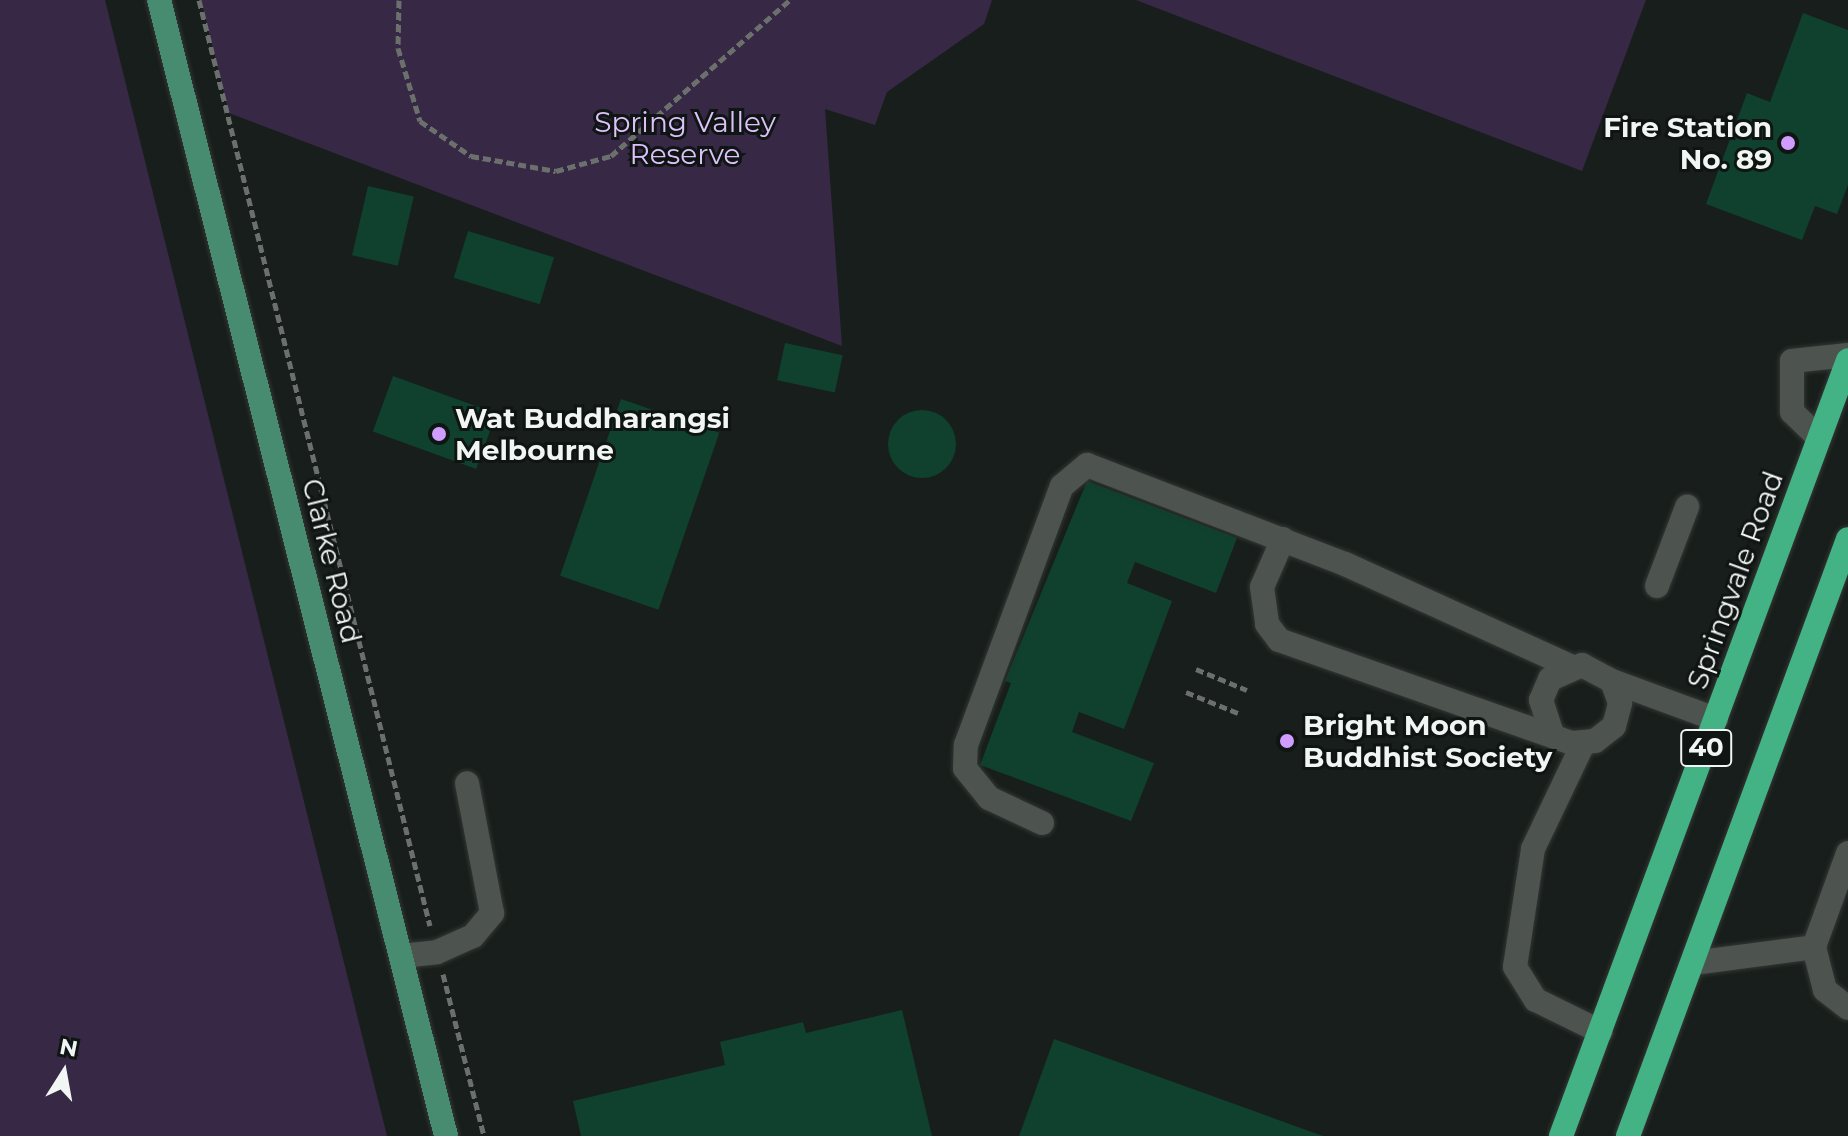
<!DOCTYPE html>
<style>
body{margin:0}
#map{position:relative;width:1848px;height:1136px;overflow:hidden;background:#181e1b;font-family:Montserrat,sans-serif}
div>[style]{position:absolute}
.green>*{inset:0;background:#372945}
.building>*{inset:0;background:#0f412e;transform-origin:0 0}
.round{border-radius:50%}
.path>*{height:5px;margin-top:-2.5px;transform-origin:0;background:repeating-linear-gradient(90deg,#6b706d 0 8px,transparent 0 12px)}
.roads{filter:drop-shadow(0 0 2px #333735) drop-shadow(0 0 2px #333735)}
.minor>*{height:24px;margin:-12px;padding:0 12px;transform-origin:12px;border-radius:12px;background:#4d5450}
.major>*{height:24px;margin:-12px;padding:0 12px;transform-origin:12px;border-radius:12px;background:#478c70}
.highway>*{height:24px;margin:-12px;padding:0 12px;transform-origin:12px;border-radius:12px;background:#43b285}
.dots>*{width:22px;height:22px;translate:-50% -50%;box-sizing:border-box;border:4px solid #0f1512;border-radius:50%}
span{translate:-50% -50%;white-space:nowrap;text-align:center;line-height:1.15;-webkit-text-stroke:6px #0f1512;paint-order:stroke}
.shield-label span{padding:2px 6px;background:#0f1512;border:2px solid;border-radius:6px;-webkit-text-stroke-width:0}
.shield-label{font-size:26px;color:#f1f5f3;font-weight:700}
.park-label{font-size:28px;color:#dec0fc}
.poi-label{font-size:28px;color:#f1f5f3;font-weight:700}
.right{translate:-100% -50%;text-align:right}
.left{translate:0 -50%;text-align:left}
.street-label{font-size:28px;color:#f1f5f3}
.north{position:absolute;left:24px;top:1032px;width:80px;height:80px;-webkit-text-stroke:6px #0f1512;paint-order:stroke;rotate:11deg;font-size:22px;font-weight:700;line-height:32px;text-align:center;color:#f1f5f3}
.north::after{content:'';display:block;margin:auto;width:28px;height:36px;background:#f1f5f3;clip-path:polygon(50% 0,100% 100%,50% 72%,0 100%)}
</style>
<div id="map">
<div class="green">
<div style="clip-path:polygon(0 0,105px 0,387px 1136px,0 1136px)"></div>
<div style="clip-path:polygon(201px 0,992px 0,984px 24px,887px 92px,875px 125px,825px 109px,842px 346px,229px 113px)"></div>
<div style="clip-path:polygon(1136px 0,1646px 0,1582px 171px)"></div>
</div>
<div class="building">
<div style="clip-path:polygon(1803px 13px,1848px 30px,1848px 185px,1837px 214px,1815px 206px,1802px 240px,1706px 204px,1747px 93px,1770px 102px)"></div>
<div style="left:368px;top:186px;width:47px;height:71px;rotate:13deg"></div>
<div style="left:468px;top:231px;width:90px;height:49px;rotate:17deg"></div>
<div style="left:785px;top:343px;width:59px;height:38px;rotate:12deg"></div>
<div style="left:393px;top:376px;width:110px;height:59px;rotate:20deg"></div>
<div style="left:621px;top:399px;width:104px;height:187px;rotate:19deg"></div>
<div class="round" style="left:888px;top:410px;width:68px;height:68px"></div>
<div style="clip-path:polygon(1087px 481px,1237px 538px,1216px 593px,1135px 562px,1127px 583px,1172px 601px,1124px 729px,1079px 712px,1072px 732px,1154px 763px,1131px 821px,980px 765px,1011px 683px,1005px 681px)"></div>
<div style="clip-path:polygon(902px 1010px,932px 1136px,581px 1136px,573px 1101px,725px 1065px,720px 1042px,803px 1022px,806px 1033px)"></div>
<div style="clip-path:polygon(1054px 1039px,1323px 1136px,1019px 1136px)"></div>
</div>
<div class="path">
<div style="left:199px;top:0;width:954px;rotate:75.99deg"></div>
<div style="left:399px;top:0;width:48px;rotate:91.2deg"></div>
<div style="left:398px;top:48px;width:76px;rotate:73.2deg"></div>
<div style="left:420px;top:121px;width:62px;rotate:34.5deg"></div>
<div style="left:471px;top:156px;width:86px;rotate:10deg"></div>
<div style="left:556px;top:171px;width:57px;rotate:-15.3deg"></div>
<div style="left:611px;top:156px;width:237px;rotate:-41.1deg"></div>
<div style="left:1196px;top:669px;width:55px;rotate:22.4deg"></div>
<div style="left:1186px;top:692px;width:56px;rotate:22deg"></div>
<div style="left:443px;top:974px;width:167px;rotate:75.8deg"></div>
</div>
<div class="roads">
<div class="minor">
<div style="left:1819px;top:438px;width:37px;rotate:-136deg"></div>
<div style="left:1792px;top:412px;width:51px;rotate:-90deg"></div>
<div style="left:1792px;top:361px;width:56px;rotate:-6.1deg"></div>
<div style="left:1283px;top:539px;width:52px;rotate:113.6deg"></div>
<div style="left:1262px;top:587px;width:37px;rotate:82deg"></div>
<div style="left:1267px;top:624px;width:20px;rotate:53deg"></div>
<div style="left:1279px;top:640px;width:311px;rotate:19.4deg"></div>
<div style="left:1572px;top:743px;width:23px;rotate:-5deg"></div>
<div style="left:1595px;top:741px;width:24px;rotate:-38deg"></div>
<div style="left:1614px;top:726px;width:24px;rotate:-75deg"></div>
<div style="left:1620px;top:703px;width:23px;rotate:-110deg"></div>
<div style="left:1612px;top:681px;width:34px;rotate:-152deg"></div>
<div style="left:1582px;top:665px;width:35px;rotate:156deg"></div>
<div style="left:1550px;top:679px;width:23px;rotate:113deg"></div>
<div style="left:1541px;top:700px;width:35px;rotate:72deg"></div>
<div style="left:1657px;top:586px;width:85px;rotate:-69.2deg"></div>
<div style="left:1612px;top:681px;width:111px;rotate:20.1deg"></div>
<div style="left:1583px;top:744px;width:116px;rotate:115.5deg"></div>
<div style="left:1533px;top:849px;width:119px;rotate:98.7deg"></div>
<div style="left:1515px;top:967px;width:39px;rotate:58deg"></div>
<div style="left:1536px;top:1000px;width:72px;rotate:26.2deg"></div>
<div style="left:1042px;top:823px;width:59px;rotate:-154.7deg"></div>
<div style="left:989px;top:798px;width:38px;rotate:-129deg"></div>
<div style="left:965px;top:768px;width:23px;rotate:-88deg"></div>
<div style="left:966px;top:745px;width:276px;rotate:-69.7deg"></div>
<div style="left:1062px;top:486px;width:33px;rotate:-40deg"></div>
<div style="left:1087px;top:465px;width:276px;rotate:21deg"></div>
<div style="left:1345px;top:564px;width:247px;rotate:24.4deg"></div>
<div style="left:1848px;top:853px;width:100px;rotate:109.9deg"></div>
<div style="left:1814px;top:947px;width:44px;rotate:75.7deg"></div>
<div style="left:1825px;top:990px;width:29px;rotate:38deg"></div>
<div style="left:401px;top:956px;width:36px;rotate:-6deg"></div>
<div style="left:437px;top:952px;width:39px;rotate:-24deg"></div>
<div style="left:473px;top:936px;width:30px;rotate:-50deg"></div>
<div style="left:492px;top:913px;width:132px;rotate:-100.9deg"></div>
<div style="left:1693px;top:963px;width:122px;rotate:-7.5deg"></div>
</div>
<div class="major">
<div style="left:159px;top:0;width:1172px;rotate:75.82deg"></div>
</div>
<div class="highway">
<div style="left:1561px;top:1136px;width:827px;rotate:-69.7deg"></div>
<div style="left:1628px;top:1136px;width:636px;rotate:-69.77deg"></div>
</div>
</div>
<div class="dots">
<div style="left:1788px;top:143px;background:#d09dff"></div>
<div style="left:439px;top:434px;background:#d09dff"></div>
<div style="left:1287px;top:741px;background:#d09dff"></div>
</div>
<div class="shield-label">
<span style="left:1706px;top:748px">40</span>
</div>
<div class="park-label">
<span style="left:685px;top:138px">Spring Valley<br>Reserve</span>
</div>
<div class="poi-label">
<span class="right" style="left:1772px;top:143px">Fire Station<br>No. 89</span>
<span class="left" style="left:455px;top:434px">Wat Buddharangsi<br>Melbourne</span>
<span class="left" style="left:1303px;top:741px">Bright Moon<br>Buddhist Society</span>
</div>
<div class="street-label">
<span style="left:332px;top:561px;rotate:76deg">Clarke Road</span>
<span style="left:1735px;top:580px;rotate:-70deg">Springvale Road</span>
</div>
<div class="north">N</div>
</div>
